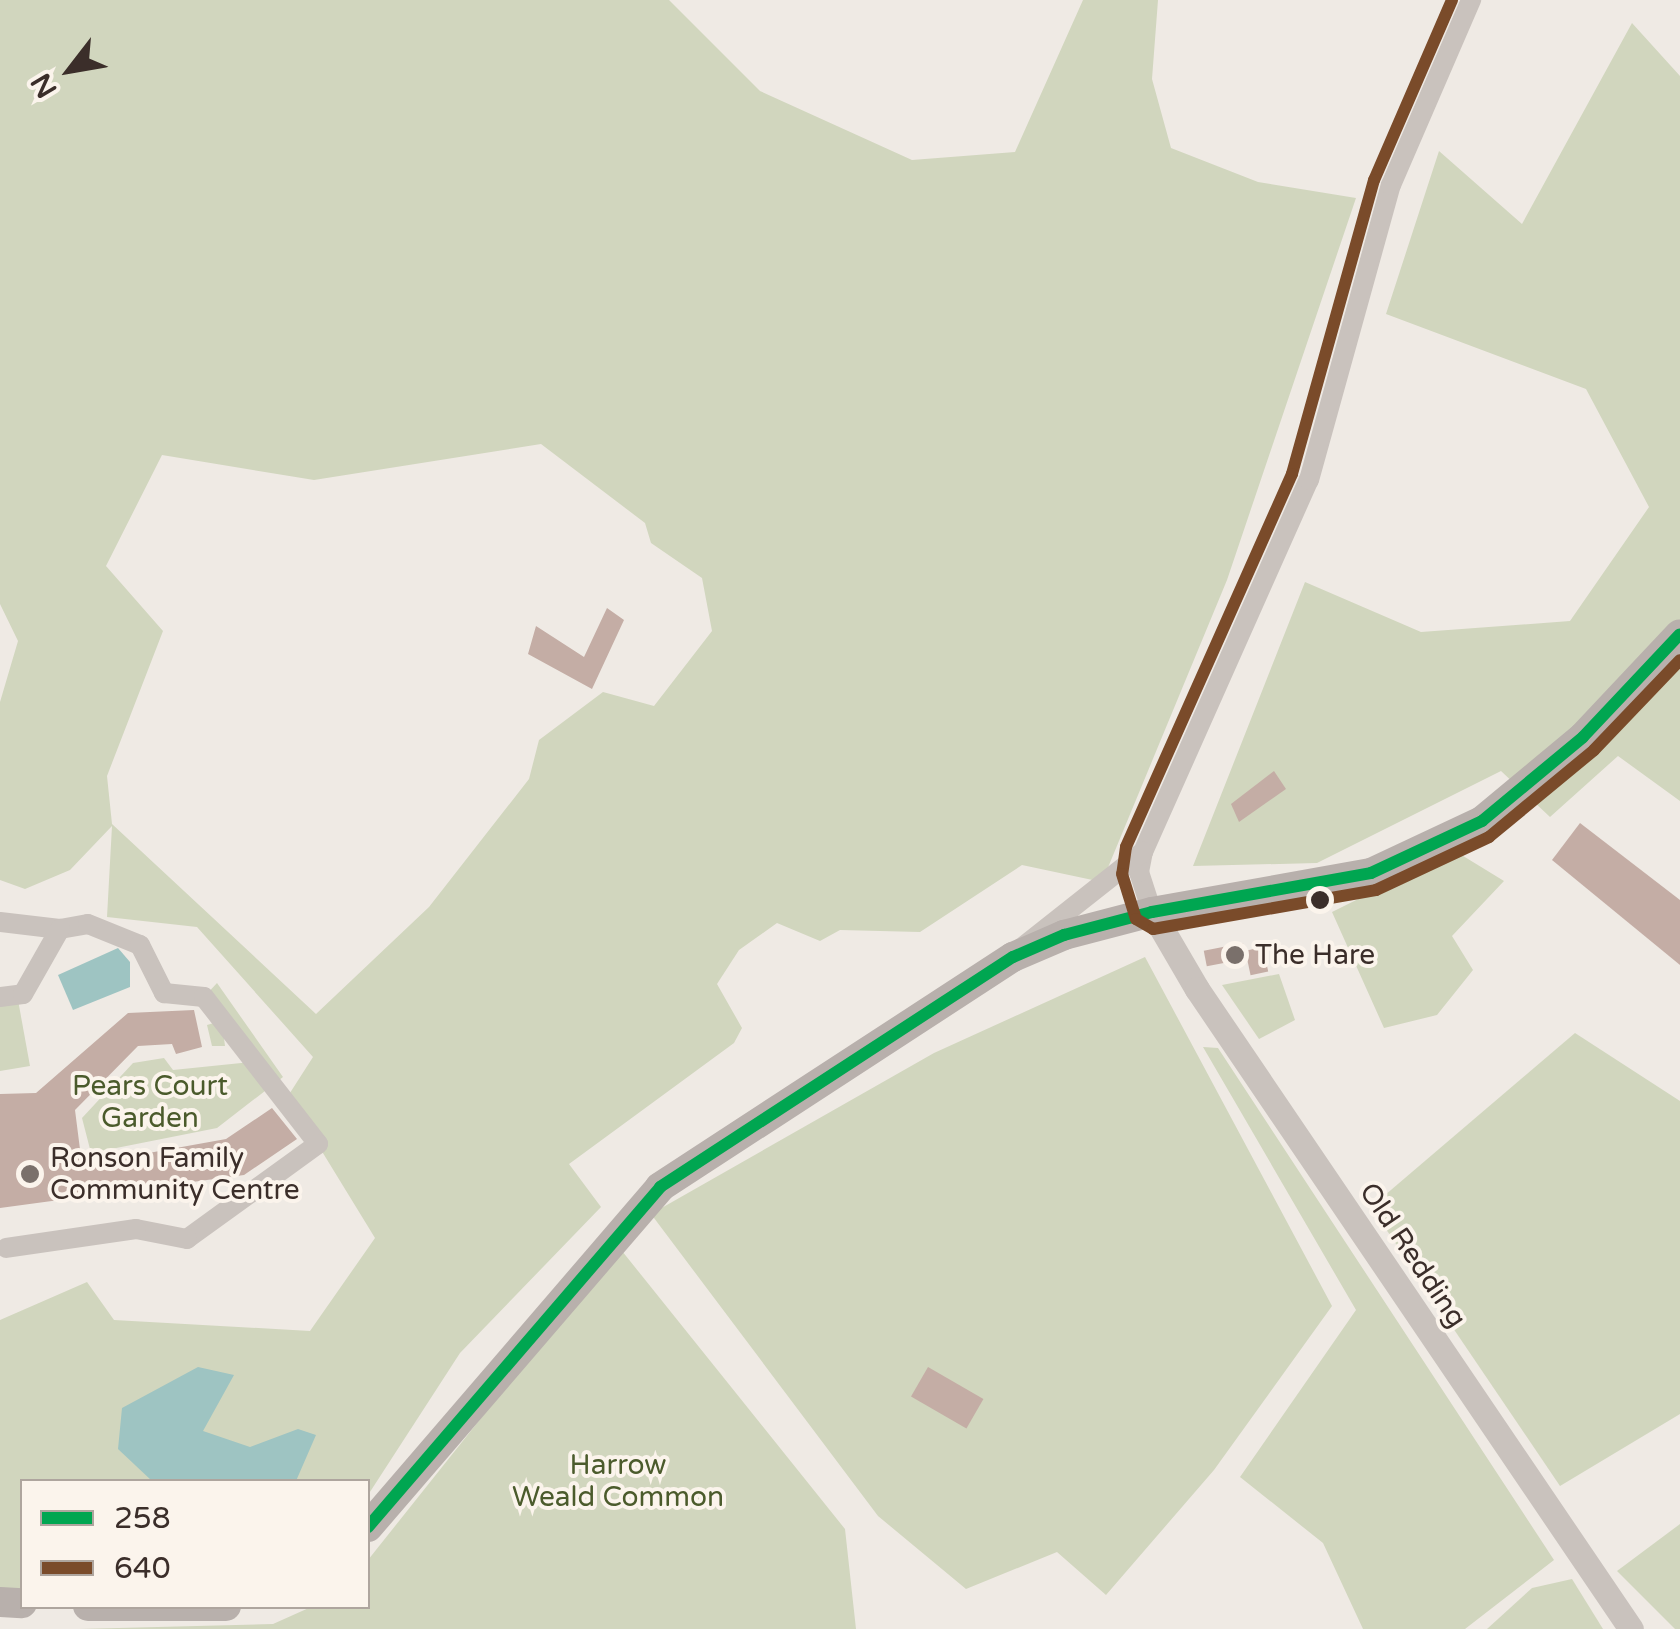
<!DOCTYPE html>
<style>
body{margin:0}
#map{position:relative;width:1680px;height:1629px;overflow:hidden;background:#efeae4;font-family:"Varela Round",sans-serif}
div>[style]{position:absolute}
.green>*{inset:0;background:#d1d6be}
.water>*{inset:0;background:#9ec4c2}
.building>*{inset:0;background:#c4ada5;transform-origin:0 0}
.minor>*{height:20px;margin:-10px;padding:0 10px;transform-origin:10px;border-radius:10px;background:#c9c2bd}
.tertiary>*{height:25px;margin:-12.5px;padding:0 12.5px;transform-origin:12.5px;border-radius:12.5px;background:#c9c2bd}
.primary>*{height:30px;margin:-15px;padding:0 15px;transform-origin:15px;border-radius:15px;background:#b8b0ac}
.bus-1>*{height:12px;margin:-6px;padding:0 6px;transform-origin:6px;border-radius:6px;background:#00a651}
.bus-2>*{height:12px;margin:-6px;padding:0 6px;transform-origin:6px;border-radius:6px;background:#7a4b2a}
.dots>*{width:28px;height:28px;translate:-50% -50%;box-sizing:border-box;border:5px solid #fbf4ec;border-radius:50%}
span{translate:-50% -50%;white-space:nowrap;text-align:center;line-height:1.15;-webkit-text-stroke:8px #fbf4ec;paint-order:stroke}
.poi-label{font-size:28px;color:#3b2e2a}
.left{translate:0 -50%;text-align:left}
.park-label{font-size:28px;color:#4b5b2c}
.street-label{font-size:28px;color:#3b2e2a}
.legend{position:absolute;left:20px;top:1479px;width:350px;height:130px;box-sizing:border-box;background:#fbf4ec;border:2px solid #aea59e;margin:0;padding:12px 18px;list-style:none;font-size:30px;color:#3b2e2a}
.legend li{display:flex;align-items:center;gap:20px;height:50px}
.legend b{width:50px;border:2px solid #aea59e}
.north{position:absolute;left:20px;top:20px;width:100px;height:100px;-webkit-text-stroke:8px #fbf4ec;paint-order:stroke;rotate:239deg;font-size:28px;font-weight:700;line-height:40px;text-align:center;color:#3b2e2a}
.north::after{content:'';display:block;margin:auto;width:35px;height:45px;background:#3b2e2a;clip-path:polygon(50% 0,100% 100%,50% 72%,0 100%)}
</style>
<div id="map">
<div class="green">
<div style="clip-path:polygon(evenodd,0 0,669px 0,760px 91px,912px 160px,1015px 152px,1083px 0,1158px 0,1152px 79px,1171px 148px,1258px 182px,1356px 198px,1227px 580px,1102px 882px,1022px 865px,920px 932px,840px 930px,820px 941px,777px 923px,739px 950px,717px 984px,742px 1028px,734px 1043px,569px 1164px,601px 1207px,460px 1353px,368px 1495px,368px 1482px,22px 1482px,22px 1598px,0 1596px,0 1320px,87px 1282px,114px 1320px,310px 1331px,375px 1238px,288px 1096px,313px 1057px,197px 927px,107px 917px,112px 826px,70px 870px,25px 889px,0 880px,0 702px,18px 641px,0 604px,0 0,541px 444px,645px 523px,651px 543px,702px 578px,712px 631px,654px 706px,603px 692px,539px 740px,529px 779px,429px 907px,316px 1014px,112px 824px,107px 776px,163px 631px,106px 566px,162px 455px,314px 480px,541px 444px)"></div>
<div style="clip-path:polygon(1632px 23px,1680px 76px,1680px 801px,1618px 756px,1550px 817px,1501px 771px,1317px 863px,1193px 866px,1305px 582px,1421px 632px,1570px 621px,1649px 507px,1586px 389px,1386px 314px,1439px 151px,1522px 224px)"></div>
<div style="clip-path:polygon(1455px 851px,1504px 881px,1452px 936px,1473px 970px,1437px 1015px,1384px 1028px,1332px 912px)"></div>
<div style="clip-path:polygon(1145px 957px,1332px 1306px,1214px 1470px,1106px 1595px,1057px 1552px,966px 1589px,878px 1516px,651px 1214px,934px 1053px)"></div>
<div style="clip-path:polygon(1279px 974px,1295px 1020px,1259px 1039px,1222px 985px)"></div>
<div style="clip-path:polygon(217px 983px,283px 1077px,217px 1128px,91px 1153px,82px 1118px,133px 1063px,164px 1058px,173px 1070px,251px 1062px,222px 1023px,225px 1046px,212px 1046px,207px 1025px,221px 1021px,204px 997px)"></div>
<div style="clip-path:polygon(18px 1000px,30px 1066px,0 1071px,0 1004px)"></div>
<div style="clip-path:polygon(1575px 1033px,1680px 1101px,1680px 1414px,1560px 1486px,1371px 1207px)"></div>
<div style="clip-path:polygon(1203px 1047px,1218px 1048px,1554px 1560px,1465px 1629px,1363px 1629px,1323px 1543px,1240px 1477px,1356px 1310px)"></div>
<div style="clip-path:polygon(618px 1246px,845px 1529px,856px 1629px,79px 1629px,273px 1624px,311px 1607px,368px 1606px,368px 1560px)"></div>
<div style="clip-path:polygon(1680px 1524px,1680px 1629px,1675px 1629px,1617px 1571px)"></div>
<div style="clip-path:polygon(1572px 1579px,1603px 1629px,1487px 1629px,1532px 1588px)"></div>
</div>
<div class="water">
<div style="clip-path:polygon(118px 948px,130px 962px,130px 987px,73px 1010px,58px 975px)"></div>
<div style="clip-path:polygon(198px 1367px,234px 1375px,203px 1431px,250px 1447px,298px 1429px,316px 1435px,296px 1481px,152px 1481px,118px 1449px,122px 1408px)"></div>
</div>
<div class="building">
<div style="clip-path:polygon(607px 608px,624px 620px,592px 689px,528px 654px,536px 626px,584px 657px)"></div>
<div style="clip-path:polygon(1274px 771px,1286px 789px,1239px 822px,1231px 804px)"></div>
<div style="clip-path:polygon(1580px 823px,1680px 900px,1680px 965px,1552px 860px)"></div>
<div style="left:1243px;top:943px;width:16px;height:40px;rotate:79deg"></div>
<div style="left:1263px;top:947px;width:25px;height:18px;rotate:78deg"></div>
<div style="clip-path:polygon(194px 1010px,202px 1047px,176px 1054px,172px 1044px,138px 1046px,75px 1110px,82px 1165px,226px 1139px,272px 1108px,297px 1139px,244px 1175px,0 1208px,0 1094px,36px 1093px,128px 1013px)"></div>
<div style="left:928px;top:1367px;width:64px;height:34px;rotate:30deg"></div>
</div>
<div class="minor">
<div style="left:1152px;top:912px;width:42px;rotate:-108deg"></div>
<div style="left:1139px;top:872px;width:20px;rotate:-79deg"></div>
<div style="left:1143px;top:852px;width:407px;rotate:-66deg"></div>
<div style="left:1309px;top:480px;width:306px;rotate:-74.5deg"></div>
<div style="left:1391px;top:185px;width:202px;rotate:-66.6deg"></div>
<div style="left:0;top:922px;width:60px;rotate:6.7deg"></div>
<div style="left:60px;top:929px;width:28px;rotate:-10deg"></div>
<div style="left:88px;top:924px;width:56px;rotate:22deg"></div>
<div style="left:140px;top:945px;width:54px;rotate:63.4deg"></div>
<div style="left:164px;top:993px;width:40px;rotate:5.7deg"></div>
<div style="left:204px;top:997px;width:186px;rotate:52.2deg"></div>
<div style="left:318px;top:1144px;width:162px;rotate:144.1deg"></div>
<div style="left:187px;top:1239px;width:52px;rotate:-168.9deg"></div>
<div style="left:136px;top:1229px;width:131px;rotate:171.7deg"></div>
<div style="left:1020px;top:949px;width:157px;rotate:-38.3deg"></div>
<div style="left:0;top:997px;width:23px;rotate:-7deg"></div>
<div style="left:23px;top:994px;width:75px;rotate:-60.4deg"></div>
</div>
<div class="tertiary">
<div style="left:1152px;top:912px;width:89px;rotate:59.7deg"></div>
<div style="left:1197px;top:989px;width:773px;rotate:55.86deg"></div>
</div>
<div class="primary">
<div style="left:368px;top:1527px;width:448px;rotate:-49.3deg"></div>
<div style="left:660px;top:1187px;width:421px;rotate:-33.1deg"></div>
<div style="left:1013px;top:957px;width:56px;rotate:-23.3deg"></div>
<div style="left:1064px;top:935px;width:91px;rotate:-14.6deg"></div>
<div style="left:1152px;top:912px;width:222px;rotate:-10.1deg"></div>
<div style="left:1371px;top:873px;width:123px;rotate:-25.1deg"></div>
<div style="left:1482px;top:821px;width:131px;rotate:-39.7deg"></div>
<div style="left:1583px;top:737px;width:141px;rotate:-46.7deg"></div>
<div style="left:0;top:1602px;width:22px;rotate:3deg"></div>
<div style="left:88px;top:1606px;width:138px"></div>
</div>
<div class="bus-1">
<div style="left:368px;top:1527px;width:448px;rotate:-49.3deg"></div>
<div style="left:660px;top:1187px;width:421px;rotate:-33.1deg"></div>
<div style="left:1013px;top:957px;width:56px;rotate:-23.3deg"></div>
<div style="left:1064px;top:935px;width:91px;rotate:-14.6deg"></div>
<div style="left:1152px;top:912px;width:222px;rotate:-10.1deg"></div>
<div style="left:1371px;top:873px;width:123px;rotate:-25.1deg"></div>
<div style="left:1482px;top:821px;width:131px;rotate:-39.7deg"></div>
<div style="left:1583px;top:737px;width:141px;rotate:-46.7deg"></div>
</div>
<div class="bus-2">
<div style="left:1452px;top:0;width:196px;rotate:113.4deg"></div>
<div style="left:1374px;top:180px;width:305px;rotate:105.6deg"></div>
<div style="left:1292px;top:474px;width:408px;rotate:114deg"></div>
<div style="left:1126px;top:847px;width:27px;rotate:98deg"></div>
<div style="left:1122px;top:874px;width:47px;rotate:72.7deg"></div>
<div style="left:1136px;top:919px;width:20px;rotate:30deg"></div>
<div style="left:1153px;top:929px;width:226px;rotate:-9.9deg"></div>
<div style="left:1376px;top:890px;width:125px;rotate:-25.1deg"></div>
<div style="left:1489px;top:837px;width:136px;rotate:-39.6deg"></div>
<div style="left:1594px;top:750px;width:124px;rotate:-46.3deg"></div>
</div>
<div class="dots">
<div style="left:1320px;top:900px;background:#3b2e2a"></div>
<div style="left:1235px;top:955px;background:#7a706b"></div>
<div style="left:30px;top:1174px;background:#7a706b"></div>
</div>
<div class="poi-label">
<span class="left" style="left:1255px;top:955px">The Hare</span>
<span class="left" style="left:50px;top:1174px">Ronson Family<br>Community Centre</span>
</div>
<div class="park-label">
<span style="left:150px;top:1102px">Pears Court<br>Garden</span>
<span style="left:618px;top:1481px">Harrow<br>Weald Common</span>
</div>
<div class="street-label">
<span style="left:1413px;top:1255px;rotate:56deg">Old Redding</span>
</div>
<ul class="legend">
<li><b style="height:12px;background:#00a651"></b>258</li>
<li><b style="height:12px;background:#7a4b2a"></b>640</li>
</ul>
<div class="north">N</div>
</div>
